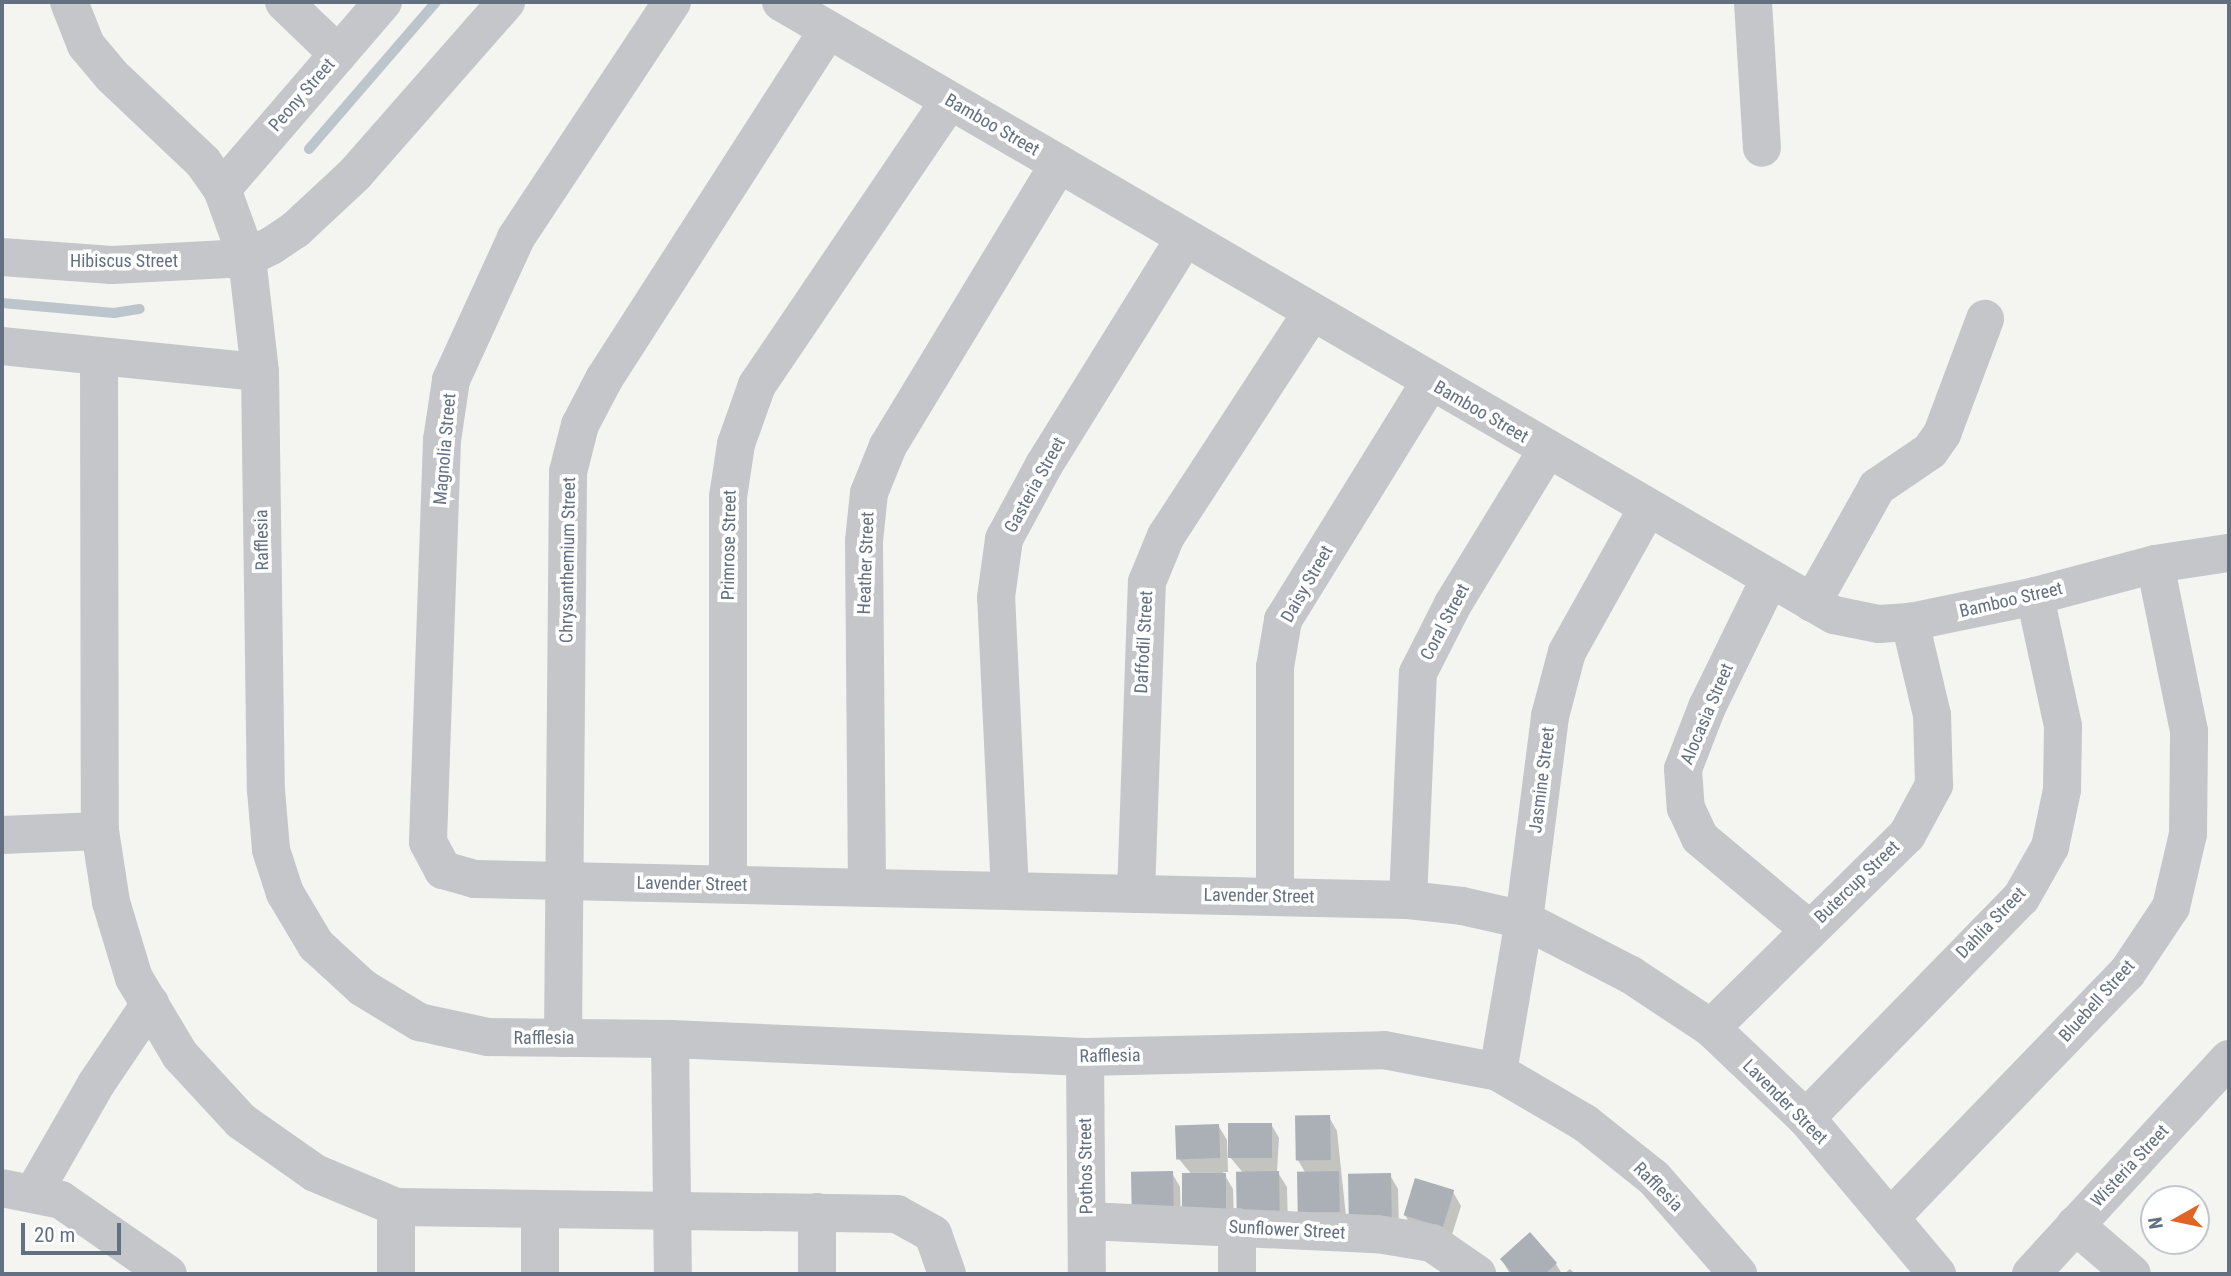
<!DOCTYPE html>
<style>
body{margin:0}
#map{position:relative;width:2231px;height:1276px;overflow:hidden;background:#f4f4f0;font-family:"Roboto Condensed",sans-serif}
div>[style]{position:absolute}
.shadow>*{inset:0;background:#0003}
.stream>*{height:10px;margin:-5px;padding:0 5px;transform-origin:5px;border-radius:5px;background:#bcc5cc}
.building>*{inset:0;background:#aab0b6;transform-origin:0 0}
.minor>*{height:38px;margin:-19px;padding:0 19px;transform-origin:19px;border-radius:19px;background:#c4c6ca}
span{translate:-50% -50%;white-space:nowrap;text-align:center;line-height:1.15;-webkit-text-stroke:7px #fff;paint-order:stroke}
.street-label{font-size:18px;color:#637081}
.frame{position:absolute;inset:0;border:4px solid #637081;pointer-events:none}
.north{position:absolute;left:2140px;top:1185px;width:70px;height:70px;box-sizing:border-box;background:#fff;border:2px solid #c1c6cd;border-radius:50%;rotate:261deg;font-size:19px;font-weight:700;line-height:28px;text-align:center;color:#637081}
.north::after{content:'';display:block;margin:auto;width:24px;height:32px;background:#e06524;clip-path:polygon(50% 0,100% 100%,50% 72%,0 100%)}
.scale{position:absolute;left:21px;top:1223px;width:100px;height:32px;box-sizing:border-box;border:4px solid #637081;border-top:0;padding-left:9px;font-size:21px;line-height:24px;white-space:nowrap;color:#637081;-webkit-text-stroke:5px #fff;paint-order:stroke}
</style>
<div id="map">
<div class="shadow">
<div style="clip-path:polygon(1329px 1117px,1337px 1131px,1347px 1226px,1308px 1227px,1306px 1174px,1298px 1160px)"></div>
<div style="clip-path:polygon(1271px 1124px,1279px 1138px,1277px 1171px,1287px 1187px,1288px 1227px,1230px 1157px)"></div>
<div style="clip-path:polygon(1218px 1125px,1227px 1140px,1228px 1172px,1223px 1172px,1233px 1189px,1234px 1225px,1178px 1158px)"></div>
<div style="clip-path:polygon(1172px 1173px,1180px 1187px,1181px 1224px,1142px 1225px)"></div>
<div style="clip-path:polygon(1390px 1175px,1398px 1189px,1399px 1231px,1359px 1232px)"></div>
<div style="clip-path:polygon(1453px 1192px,1461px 1206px,1450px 1241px,1413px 1229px,1405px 1215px)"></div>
<div style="clip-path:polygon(1530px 1235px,1556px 1264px,1562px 1274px,1510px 1274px,1502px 1260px)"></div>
<div style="clip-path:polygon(1570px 1269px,1575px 1274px,1564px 1274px)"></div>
</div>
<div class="stream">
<div style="left:309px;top:149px;width:194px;rotate:-49.2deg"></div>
<div style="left:2px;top:303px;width:112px;rotate:5.1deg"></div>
<div style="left:114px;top:313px;width:26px;rotate:-9deg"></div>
</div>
<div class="building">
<div style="left:1330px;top:1115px;width:45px;height:35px;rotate:89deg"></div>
<div style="left:1228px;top:1123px;width:44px;height:35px"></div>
<div style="left:1219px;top:1124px;width:34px;height:44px;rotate:88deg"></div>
<div style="left:1173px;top:1171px;width:39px;height:42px;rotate:89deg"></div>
<div style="left:1279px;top:1171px;width:42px;height:43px;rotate:89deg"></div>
<div style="left:1339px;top:1171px;width:41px;height:42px;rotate:89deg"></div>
<div style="left:1182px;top:1173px;width:44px;height:39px"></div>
<div style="left:1391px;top:1173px;width:45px;height:43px;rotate:89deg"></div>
<div style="left:1415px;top:1178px;width:41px;height:39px;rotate:17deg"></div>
<div style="clip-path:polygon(1530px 1232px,1557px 1263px,1545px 1274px,1513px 1274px,1500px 1259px)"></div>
</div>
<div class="minor">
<div style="left:69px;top:2px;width:46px;rotate:68.4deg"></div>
<div style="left:86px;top:45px;width:40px;rotate:50deg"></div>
<div style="left:112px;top:76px;width:125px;rotate:43.4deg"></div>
<div style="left:203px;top:162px;width:33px;rotate:55deg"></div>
<div style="left:222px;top:189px;width:73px;rotate:70.1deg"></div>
<div style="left:247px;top:258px;width:115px;rotate:83.5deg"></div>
<div style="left:260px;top:372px;width:418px;rotate:89.2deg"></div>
<div style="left:266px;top:790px;width:60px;rotate:85.2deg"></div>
<div style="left:271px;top:850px;width:45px;rotate:72deg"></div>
<div style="left:285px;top:893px;width:61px;rotate:59.2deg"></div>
<div style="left:316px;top:945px;width:64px;rotate:42.5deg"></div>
<div style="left:363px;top:988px;width:66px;rotate:31.3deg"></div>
<div style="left:419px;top:1022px;width:71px;rotate:12.3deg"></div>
<div style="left:488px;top:1037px;width:182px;rotate:0.6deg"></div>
<div style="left:670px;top:1039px;width:415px;rotate:2.5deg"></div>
<div style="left:1085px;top:1057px;width:299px;rotate:-1.3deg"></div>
<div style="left:1384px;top:1050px;width:116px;rotate:10.9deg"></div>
<div style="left:1498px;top:1072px;width:101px;rotate:30.4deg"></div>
<div style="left:1585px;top:1123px;width:88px;rotate:38.6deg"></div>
<div style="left:1654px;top:1178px;width:128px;rotate:48.8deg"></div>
<div style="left:284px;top:2px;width:75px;rotate:43.9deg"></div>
<div style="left:672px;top:2px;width:283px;rotate:123.5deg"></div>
<div style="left:516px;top:238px;width:156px;rotate:114.6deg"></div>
<div style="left:451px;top:380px;width:61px;rotate:98.5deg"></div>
<div style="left:442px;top:440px;width:402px;rotate:92deg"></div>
<div style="left:428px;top:842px;width:32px;rotate:62deg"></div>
<div style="left:443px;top:870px;width:33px;rotate:16deg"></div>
<div style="left:475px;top:879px;width:933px;rotate:1.29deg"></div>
<div style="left:1408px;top:900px;width:54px;rotate:6.3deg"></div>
<div style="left:1462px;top:906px;width:64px;rotate:12.7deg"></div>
<div style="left:1524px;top:920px;width:120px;rotate:27.2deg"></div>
<div style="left:1631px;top:975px;width:96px;rotate:33.5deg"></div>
<div style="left:1711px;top:1028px;width:131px;rotate:43.5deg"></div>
<div style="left:1806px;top:1118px;width:204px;rotate:50deg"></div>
<div style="left:781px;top:2px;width:1218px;rotate:30.21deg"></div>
<div style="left:1834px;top:615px;width:46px;rotate:11.3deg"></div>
<div style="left:1879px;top:624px;width:31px;rotate:-4deg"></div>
<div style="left:1910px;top:622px;width:128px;rotate:-11.7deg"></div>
<div style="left:2035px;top:596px;width:124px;rotate:-14.9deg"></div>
<div style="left:2155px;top:564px;width:75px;rotate:-8.5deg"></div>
<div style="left:1753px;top:2px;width:146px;rotate:86.5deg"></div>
<div style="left:222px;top:189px;width:247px;rotate:-49.3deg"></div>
<div style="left:2px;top:257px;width:110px;rotate:4.2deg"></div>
<div style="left:112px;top:265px;width:135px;rotate:-3deg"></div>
<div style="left:247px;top:258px;width:27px;rotate:-27deg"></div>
<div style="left:271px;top:246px;width:29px;rotate:-34deg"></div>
<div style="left:295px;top:230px;width:82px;rotate:-43deg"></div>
<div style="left:355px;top:174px;width:229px;rotate:-48.7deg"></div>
<div style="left:2px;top:346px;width:259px;rotate:5.8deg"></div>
<div style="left:99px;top:356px;width:475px;rotate:89.9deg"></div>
<div style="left:100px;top:831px;width:72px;rotate:81.2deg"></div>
<div style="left:111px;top:902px;width:79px;rotate:73.2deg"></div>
<div style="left:134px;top:978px;width:90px;rotate:59.1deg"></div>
<div style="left:180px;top:1055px;width:90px;rotate:47.3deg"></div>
<div style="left:241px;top:1121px;width:90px;rotate:35.1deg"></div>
<div style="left:315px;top:1173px;width:88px;rotate:22.8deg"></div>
<div style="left:396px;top:1207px;width:501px;rotate:0.8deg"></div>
<div style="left:897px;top:1214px;width:41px;rotate:29.1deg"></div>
<div style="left:933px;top:1234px;width:42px;rotate:70.7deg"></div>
<div style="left:1769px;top:580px;width:141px;rotate:116deg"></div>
<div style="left:1707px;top:707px;width:66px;rotate:111.2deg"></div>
<div style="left:1683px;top:769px;width:39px;rotate:86deg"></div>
<div style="left:1686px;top:808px;width:33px;rotate:65deg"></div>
<div style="left:1700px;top:838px;width:142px;rotate:39.9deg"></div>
<div style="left:1812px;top:603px;width:133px;rotate:-60.7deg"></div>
<div style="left:1877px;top:487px;width:64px;rotate:-34.2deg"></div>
<div style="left:1930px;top:451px;width:21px;rotate:-55deg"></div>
<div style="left:1942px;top:434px;width:123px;rotate:-69.5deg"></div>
<div style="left:2px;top:835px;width:98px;rotate:-2.3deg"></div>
<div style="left:728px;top:884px;width:387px;rotate:-90deg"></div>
<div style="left:728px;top:497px;width:54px;rotate:-81.4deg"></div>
<div style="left:736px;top:444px;width:63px;rotate:-70.4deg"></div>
<div style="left:757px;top:385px;width:343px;rotate:-55.9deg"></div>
<div style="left:867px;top:887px;width:346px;rotate:-90.5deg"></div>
<div style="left:864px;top:541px;width:48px;rotate:-84.1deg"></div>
<div style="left:869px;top:493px;width:51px;rotate:-68deg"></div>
<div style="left:888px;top:446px;width:330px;rotate:-58.8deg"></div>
<div style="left:1010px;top:891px;width:294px;rotate:-92.7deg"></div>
<div style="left:996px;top:597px;width:59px;rotate:-82.1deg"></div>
<div style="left:1004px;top:539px;width:84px;rotate:-61.6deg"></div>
<div style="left:1044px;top:465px;width:267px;rotate:-58.2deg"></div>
<div style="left:1136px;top:894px;width:312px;rotate:-88deg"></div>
<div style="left:1147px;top:582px;width:50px;rotate:-67.6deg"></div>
<div style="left:1166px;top:536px;width:267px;rotate:-56.9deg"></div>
<div style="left:1275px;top:897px;width:230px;rotate:-90deg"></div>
<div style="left:1275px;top:667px;width:48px;rotate:-80.3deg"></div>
<div style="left:1283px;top:620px;width:280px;rotate:-58.3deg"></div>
<div style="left:1408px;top:900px;width:227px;rotate:-87.5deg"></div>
<div style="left:1418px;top:673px;width:77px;rotate:-63.1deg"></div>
<div style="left:1453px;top:604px;width:180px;rotate:-58.6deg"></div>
<div style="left:1711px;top:1028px;width:275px;rotate:-44.6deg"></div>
<div style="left:1907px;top:835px;width:57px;rotate:-61.6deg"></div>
<div style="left:1934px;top:785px;width:70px;rotate:-91.6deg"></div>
<div style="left:1932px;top:715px;width:96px;rotate:-103.3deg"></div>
<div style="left:563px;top:1038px;width:566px;rotate:-89.49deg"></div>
<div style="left:568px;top:472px;width:49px;rotate:-75.7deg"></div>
<div style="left:580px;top:425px;width:52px;rotate:-62.4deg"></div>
<div style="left:604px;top:379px;width:415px;rotate:-57.3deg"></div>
<div style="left:670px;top:1039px;width:235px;rotate:89.3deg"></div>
<div style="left:1085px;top:1057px;width:217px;rotate:89.5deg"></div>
<div style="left:1498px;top:1072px;width:154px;rotate:-80.3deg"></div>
<div style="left:1524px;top:920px;width:206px;rotate:-82.7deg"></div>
<div style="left:1550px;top:716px;width:66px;rotate:-75.1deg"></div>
<div style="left:1567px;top:652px;width:164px;rotate:-60.8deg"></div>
<div style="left:1806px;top:1118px;width:308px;rotate:-45.7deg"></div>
<div style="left:2021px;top:898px;width:59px;rotate:-60.4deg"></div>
<div style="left:2050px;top:847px;width:58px;rotate:-78.1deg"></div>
<div style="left:2062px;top:790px;width:64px;rotate:-89.1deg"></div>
<div style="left:2063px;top:726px;width:133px;rotate:-102.2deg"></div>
<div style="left:2px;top:1188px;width:60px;rotate:11.5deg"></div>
<div style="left:61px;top:1200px;width:130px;rotate:34.7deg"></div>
<div style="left:34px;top:1192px;width:125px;rotate:-60.1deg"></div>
<div style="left:96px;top:1084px;width:97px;rotate:-56deg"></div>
<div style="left:396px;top:1207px;width:67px;rotate:90deg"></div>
<div style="left:817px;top:1212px;width:62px;rotate:90deg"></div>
<div style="left:1890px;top:1218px;width:341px;rotate:-46deg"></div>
<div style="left:2127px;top:973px;width:79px;rotate:-56.3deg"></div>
<div style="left:2171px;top:907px;width:75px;rotate:-76.9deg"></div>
<div style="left:2188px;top:834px;width:103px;rotate:-89.4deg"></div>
<div style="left:2189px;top:731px;width:170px;rotate:-101.5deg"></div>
<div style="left:1087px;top:1221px;width:290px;rotate:2.6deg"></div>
<div style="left:1377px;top:1234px;width:56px;rotate:9.3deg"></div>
<div style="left:1432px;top:1243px;width:55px;rotate:34.6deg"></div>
<div style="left:2075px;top:1225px;width:75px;rotate:40.7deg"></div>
<div style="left:1237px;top:1227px;width:47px;rotate:90deg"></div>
<div style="left:540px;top:1274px;width:65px;rotate:-90deg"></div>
<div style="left:2031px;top:1274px;width:292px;rotate:-47.4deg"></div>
</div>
<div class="street-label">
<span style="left:302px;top:95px;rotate:-49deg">Peony Street</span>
<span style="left:992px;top:125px;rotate:30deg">Bamboo Street</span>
<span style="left:124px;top:261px">Hibiscus Street</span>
<span style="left:1481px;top:412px;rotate:30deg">Bamboo Street</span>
<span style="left:445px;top:449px;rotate:-85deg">Magnolia Street</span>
<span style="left:1035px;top:485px;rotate:-61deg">Gasteria Street</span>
<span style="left:262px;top:540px;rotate:-91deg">Rafflesia</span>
<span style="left:729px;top:545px;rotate:-89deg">Primrose Street</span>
<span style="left:568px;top:560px;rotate:-89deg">Chrysanthemium Street</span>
<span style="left:866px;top:563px;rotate:-88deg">Heather Street</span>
<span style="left:1307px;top:584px;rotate:-60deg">Daisy Street</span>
<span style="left:2011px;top:600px;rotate:-13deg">Bamboo Street</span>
<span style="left:1445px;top:622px;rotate:-62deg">Coral Street</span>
<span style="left:1144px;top:642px;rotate:-87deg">Daffodil Street</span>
<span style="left:1707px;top:714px;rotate:-67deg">Alocasia Street</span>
<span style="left:1542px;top:780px;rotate:-83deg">Jasmine Street</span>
<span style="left:1857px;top:882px;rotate:-44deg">Butercup Street</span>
<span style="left:692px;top:884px;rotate:1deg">Lavender Street</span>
<span style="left:1259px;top:896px;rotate:1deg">Lavender Street</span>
<span style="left:1991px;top:923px;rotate:-46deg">Dahlia Street</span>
<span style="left:2097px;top:1001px;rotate:-48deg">Bluebell Street</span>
<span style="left:544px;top:1038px">Rafflesia</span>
<span style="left:1110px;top:1056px;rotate:-1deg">Rafflesia</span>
<span style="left:1785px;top:1102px;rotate:45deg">Lavender Street</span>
<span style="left:1086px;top:1166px;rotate:-91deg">Pothos Street</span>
<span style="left:2130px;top:1166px;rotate:-47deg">Wisteria Street</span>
<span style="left:1658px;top:1187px;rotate:45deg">Rafflesia</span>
<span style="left:1287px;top:1230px;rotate:3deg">Sunflower Street</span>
</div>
<div class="frame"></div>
<div class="north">N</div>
<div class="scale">20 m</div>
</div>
